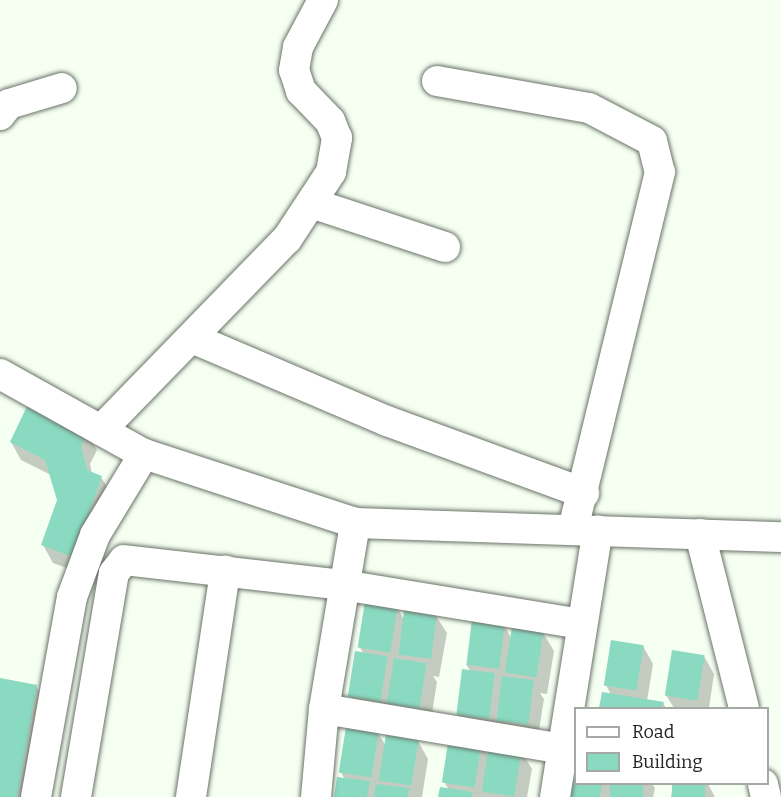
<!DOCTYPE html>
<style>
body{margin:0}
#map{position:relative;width:781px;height:797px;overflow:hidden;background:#f5fff2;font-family:Bitter,serif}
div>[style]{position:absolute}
.shadow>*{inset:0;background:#0003}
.building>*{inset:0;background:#8adac2;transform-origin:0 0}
.roads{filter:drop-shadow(0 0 2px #6a7368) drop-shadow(0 0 2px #6a7368)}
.street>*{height:30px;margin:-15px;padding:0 15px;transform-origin:15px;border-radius:15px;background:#fff}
span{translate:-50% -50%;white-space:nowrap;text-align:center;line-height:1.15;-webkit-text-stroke:4.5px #fff;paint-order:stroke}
.legend{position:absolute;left:574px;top:707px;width:195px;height:78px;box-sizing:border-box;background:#fff;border:2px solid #a6a8a6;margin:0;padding:8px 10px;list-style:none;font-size:18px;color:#212520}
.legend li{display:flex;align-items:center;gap:12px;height:30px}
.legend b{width:30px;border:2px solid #a6a8a6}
</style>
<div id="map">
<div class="shadow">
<div style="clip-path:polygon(87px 432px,97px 450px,90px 464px,92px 474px,101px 477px,112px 495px,83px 574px,53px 563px,43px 545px,59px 500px,51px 475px,21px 460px,11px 442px)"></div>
<div style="clip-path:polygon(397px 607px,404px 620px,436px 616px,447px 633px,439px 677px,433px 676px,437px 682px,430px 726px,360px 714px,350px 696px,364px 654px,359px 646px)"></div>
<div style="clip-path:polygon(504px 625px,511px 638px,543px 633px,554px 651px,547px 694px,540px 693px,544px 699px,537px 743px,467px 731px,457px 713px,471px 672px,466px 664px)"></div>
<div style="clip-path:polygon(643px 646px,653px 664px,647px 701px,663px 703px,666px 708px,601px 708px,603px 694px,611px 695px,606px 685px)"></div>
<div style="clip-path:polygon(704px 656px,714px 674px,709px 708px,674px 708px,666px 695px)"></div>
<div style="clip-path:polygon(0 679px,36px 686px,60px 726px,47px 797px,0 797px)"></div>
<div style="clip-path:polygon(378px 733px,386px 746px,418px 741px,428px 759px,422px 797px,335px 797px,345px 780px,341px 772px)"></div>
<div style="clip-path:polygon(482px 743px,489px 756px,521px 751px,532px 769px,527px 797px,440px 797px,449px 790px,444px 782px)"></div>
<div style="clip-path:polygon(576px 784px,652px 784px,655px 788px,653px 797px,568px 797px)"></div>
<div style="clip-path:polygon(673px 784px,708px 784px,715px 797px,671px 797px)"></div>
</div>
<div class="building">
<div style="clip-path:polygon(29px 402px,88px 431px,81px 446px,87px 470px,102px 476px,73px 557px,41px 545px,57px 500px,45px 460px,10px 442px)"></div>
<div style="left:365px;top:601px;width:33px;height:47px;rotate:9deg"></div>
<div style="left:404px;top:610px;width:33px;height:45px;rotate:7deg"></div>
<div style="left:472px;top:619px;width:33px;height:46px;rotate:7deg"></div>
<div style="left:512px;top:627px;width:32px;height:46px;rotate:9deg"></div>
<div style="left:611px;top:640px;width:33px;height:46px;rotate:9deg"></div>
<div style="left:672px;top:650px;width:33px;height:46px;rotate:9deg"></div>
<div style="left:355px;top:651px;width:33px;height:46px;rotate:9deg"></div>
<div style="left:394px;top:658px;width:33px;height:46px;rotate:9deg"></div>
<div style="left:462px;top:669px;width:33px;height:46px;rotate:7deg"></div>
<div style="left:502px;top:676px;width:32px;height:45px;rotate:7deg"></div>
<div style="clip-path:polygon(0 678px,37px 685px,17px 797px,0 797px)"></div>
<div style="clip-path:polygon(602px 692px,664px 702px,662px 708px,599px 708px)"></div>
<div style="left:346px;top:727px;width:33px;height:46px;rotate:9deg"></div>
<div style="left:386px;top:735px;width:33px;height:46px;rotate:9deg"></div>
<div style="left:449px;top:737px;width:33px;height:46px;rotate:9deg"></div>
<div style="left:489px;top:745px;width:33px;height:47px;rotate:9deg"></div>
<div style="clip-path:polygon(576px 757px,576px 784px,602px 784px,600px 797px,566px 797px)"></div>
<div style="clip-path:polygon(337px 777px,370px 781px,367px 797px,334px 797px)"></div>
<div style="clip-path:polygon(376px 784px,409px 788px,408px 797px,374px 797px)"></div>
<div style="left:610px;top:784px;width:33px;height:13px"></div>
<div style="left:672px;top:784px;width:33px;height:13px"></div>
<div style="clip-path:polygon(440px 787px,473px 792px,472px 797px,438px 797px)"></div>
</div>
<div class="roads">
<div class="street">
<div style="left:437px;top:81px;width:154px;rotate:10.1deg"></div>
<div style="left:589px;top:108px;width:71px;rotate:27.6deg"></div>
<div style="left:652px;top:141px;width:32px;rotate:76deg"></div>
<div style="left:660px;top:172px;width:368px;rotate:103.7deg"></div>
<div style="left:0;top:115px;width:14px;rotate:-51deg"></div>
<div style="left:9px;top:104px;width:55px;rotate:-16.8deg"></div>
<div style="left:314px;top:204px;width:138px;rotate:18.2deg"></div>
<div style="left:192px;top:338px;width:212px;rotate:23.1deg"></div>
<div style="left:387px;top:421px;width:210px;rotate:20.1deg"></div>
<div style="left:0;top:374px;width:165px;rotate:29.1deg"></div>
<div style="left:144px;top:454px;width:222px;rotate:18.1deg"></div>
<div style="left:355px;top:523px;width:426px;rotate:1.9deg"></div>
<div style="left:101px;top:430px;width:267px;rotate:-45.8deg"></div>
<div style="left:287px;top:239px;width:80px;rotate:-56.7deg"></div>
<div style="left:331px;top:172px;width:35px;rotate:-80deg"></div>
<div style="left:337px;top:138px;width:18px;rotate:-112deg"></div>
<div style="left:330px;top:121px;width:42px;rotate:-134deg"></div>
<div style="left:301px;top:91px;width:22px;rotate:-108deg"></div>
<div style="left:294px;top:70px;width:23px;rotate:-80deg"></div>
<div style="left:298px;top:47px;width:53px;rotate:-62deg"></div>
<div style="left:700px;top:534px;width:179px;rotate:75.8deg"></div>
<div style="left:324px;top:709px;width:241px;rotate:9.5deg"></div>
<div style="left:763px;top:784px;width:13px;rotate:77deg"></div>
<div style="left:36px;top:797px;width:203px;rotate:-79.8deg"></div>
<div style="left:72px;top:597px;width:66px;rotate:-69.6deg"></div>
<div style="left:95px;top:535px;width:95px;rotate:-58.8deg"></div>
<div style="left:76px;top:797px;width:227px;rotate:-80.4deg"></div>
<div style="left:114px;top:573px;width:16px;rotate:-52deg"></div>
<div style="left:124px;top:560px;width:220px;rotate:6.5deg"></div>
<div style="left:343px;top:585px;width:242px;rotate:9.3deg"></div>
<div style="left:191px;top:797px;width:229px;rotate:-81.4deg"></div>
<div style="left:316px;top:797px;width:88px;rotate:-84.8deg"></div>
<div style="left:324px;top:709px;width:189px;rotate:-80.5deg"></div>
<div style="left:555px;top:797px;width:270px;rotate:-80.9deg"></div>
</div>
</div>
<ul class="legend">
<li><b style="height:8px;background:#fff"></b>Road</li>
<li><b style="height:16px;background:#8adac2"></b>Building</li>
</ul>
</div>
